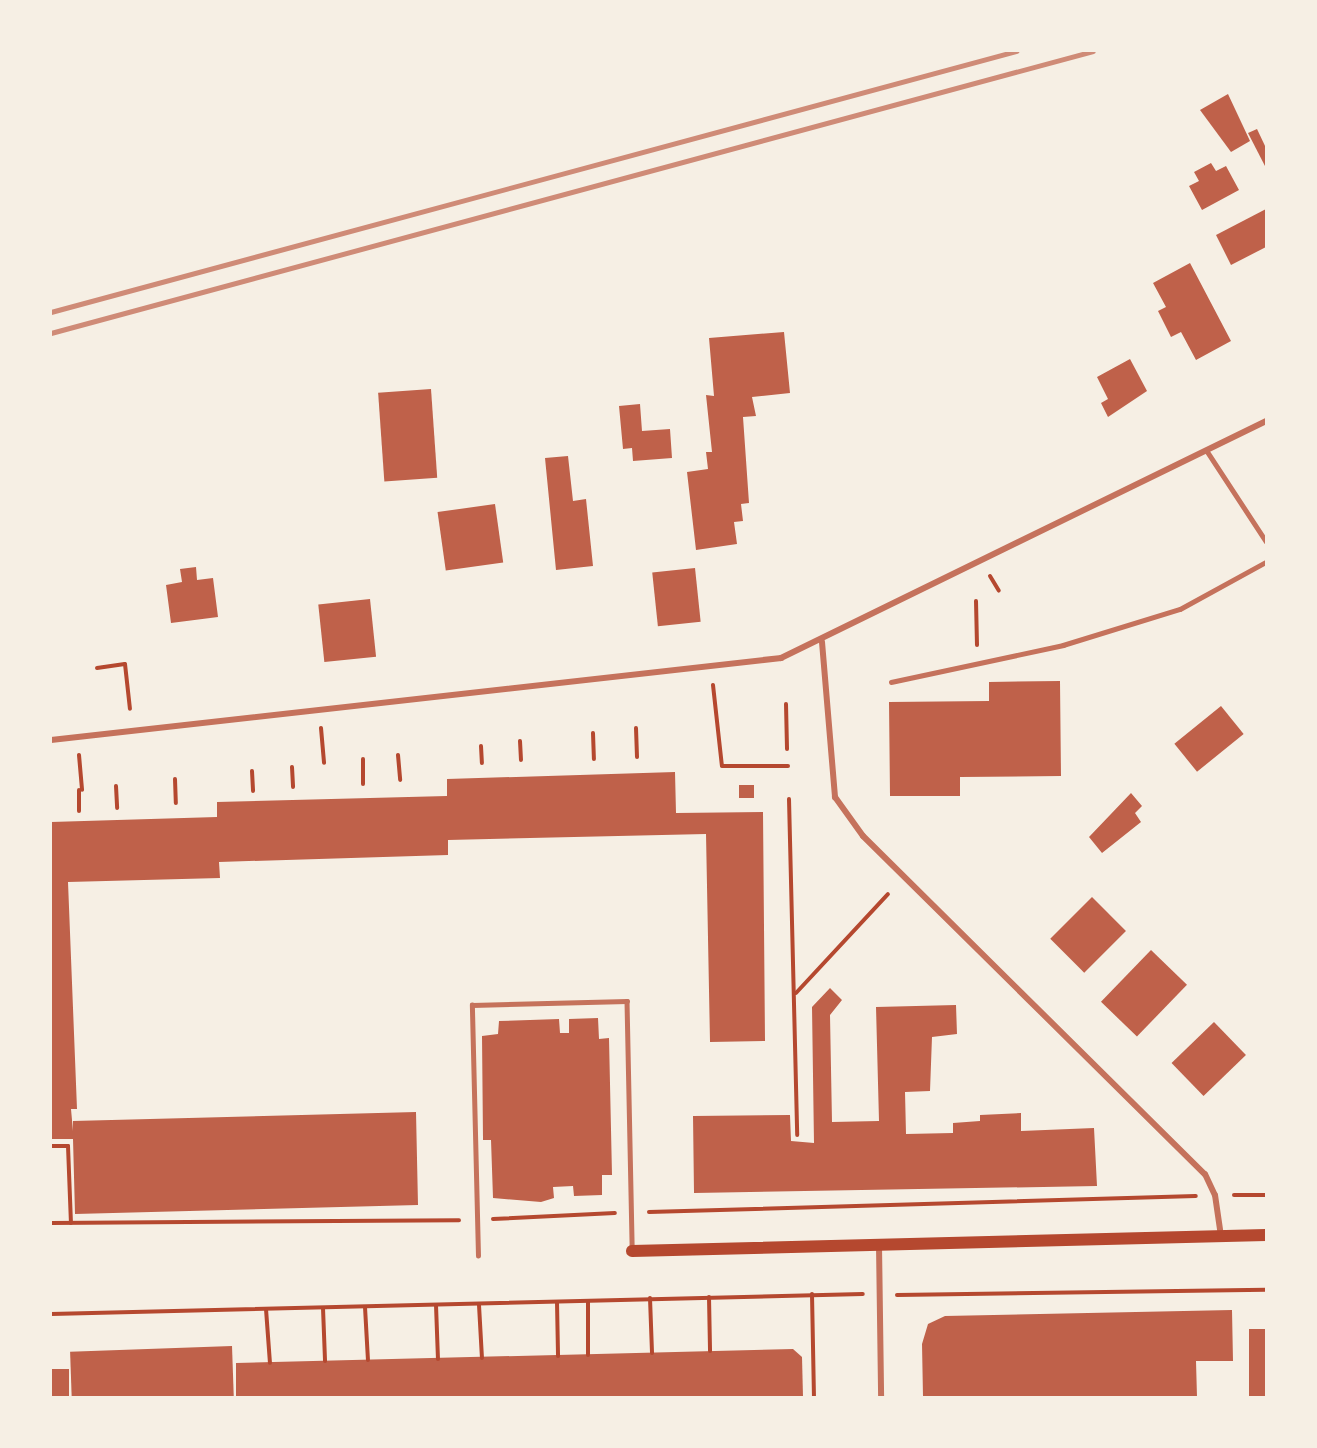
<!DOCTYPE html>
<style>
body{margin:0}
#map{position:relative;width:1317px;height:1448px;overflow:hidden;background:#f6efe4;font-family:Mulish,sans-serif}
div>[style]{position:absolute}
.building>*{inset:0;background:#bf614a;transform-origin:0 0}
.path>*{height:4px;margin:-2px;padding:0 2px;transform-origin:2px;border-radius:2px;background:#b5482f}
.service>*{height:4.5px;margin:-2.25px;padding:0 2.25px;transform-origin:2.25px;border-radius:2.25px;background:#c5725c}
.minor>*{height:6px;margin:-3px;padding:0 3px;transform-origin:3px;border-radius:3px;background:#c5725c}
.secondary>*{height:12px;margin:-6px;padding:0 6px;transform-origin:6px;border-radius:6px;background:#b5482f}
.rail>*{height:4.5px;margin:-2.25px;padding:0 2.25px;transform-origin:2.25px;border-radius:2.25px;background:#cf8b77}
span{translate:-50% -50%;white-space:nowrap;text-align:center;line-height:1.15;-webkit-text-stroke:4.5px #f6efe4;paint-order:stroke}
.frame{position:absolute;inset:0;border:52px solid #f6efe4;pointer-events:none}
</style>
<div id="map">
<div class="building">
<div style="clip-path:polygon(1228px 94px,1250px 141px,1231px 152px,1200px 110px)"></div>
<div style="clip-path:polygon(1257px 129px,1266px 148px,1266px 168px,1248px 133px)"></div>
<div style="clip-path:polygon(1211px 163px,1216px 171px,1226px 166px,1239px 190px,1202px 210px,1189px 186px,1199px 181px,1194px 172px)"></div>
<div style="clip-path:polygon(1266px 209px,1266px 247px,1231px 265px,1216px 235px)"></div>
<div style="clip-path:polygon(1190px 263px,1231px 341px,1196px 360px,1181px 332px,1171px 337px,1158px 311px,1166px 307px,1153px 283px)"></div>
<div style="clip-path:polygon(784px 332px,790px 393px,752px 397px,756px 416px,743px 417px,749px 503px,741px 504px,743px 521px,734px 522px,737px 544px,696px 550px,687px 472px,708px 469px,706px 452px,712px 452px,706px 395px,714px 396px,709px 338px)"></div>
<div style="clip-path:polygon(1130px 359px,1147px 391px,1108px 417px,1101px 403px,1108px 399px,1097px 377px)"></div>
<div style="left:431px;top:389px;width:89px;height:53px;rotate:86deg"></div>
<div style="clip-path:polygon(640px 404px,642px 431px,670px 429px,672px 458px,633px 461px,632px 448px,623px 449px,619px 406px)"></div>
<div style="clip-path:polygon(568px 456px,573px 501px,586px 499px,593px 566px,556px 570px,545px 458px)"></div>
<div style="left:495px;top:504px;width:59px;height:58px;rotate:82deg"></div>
<div style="clip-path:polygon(196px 567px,197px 580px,213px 578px,218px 617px,171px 623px,166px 585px,182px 582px,180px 569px)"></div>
<div style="left:695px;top:568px;width:54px;height:43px;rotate:84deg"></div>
<div style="left:370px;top:599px;width:58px;height:52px;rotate:84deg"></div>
<div style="clip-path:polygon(1060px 681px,1061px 776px,960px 777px,960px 796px,890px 796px,889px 702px,989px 701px,989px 682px)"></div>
<div style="left:1221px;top:706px;width:36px;height:60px;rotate:51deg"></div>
<div style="clip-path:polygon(675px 772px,676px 813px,763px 812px,765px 1041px,710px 1042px,706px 834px,448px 840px,448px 855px,219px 862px,220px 878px,68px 882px,77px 1109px,71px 1109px,73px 1131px,73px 1121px,416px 1112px,418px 1205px,75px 1214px,73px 1139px,51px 1139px,51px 822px,217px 817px,217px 802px,447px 796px,447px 779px)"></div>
<div style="left:739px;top:785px;width:15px;height:13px"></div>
<div style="clip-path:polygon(1131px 793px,1142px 806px,1135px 813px,1141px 822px,1102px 853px,1089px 837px)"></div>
<div style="left:1092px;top:897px;width:48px;height:59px;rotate:45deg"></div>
<div style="left:1151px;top:950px;width:50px;height:72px;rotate:44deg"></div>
<div style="clip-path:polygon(830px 988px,842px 1000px,830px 1015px,832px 1122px,879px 1121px,876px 1007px,956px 1005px,957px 1034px,932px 1037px,930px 1091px,905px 1092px,906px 1134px,953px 1133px,953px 1123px,980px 1121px,980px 1115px,1021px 1113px,1021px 1131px,1094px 1128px,1097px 1186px,694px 1193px,693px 1116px,790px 1115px,791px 1141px,814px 1143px,812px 1007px)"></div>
<div style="clip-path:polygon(598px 1018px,599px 1039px,609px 1038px,612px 1175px,602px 1175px,602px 1195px,574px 1196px,573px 1186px,553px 1187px,554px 1198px,541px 1202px,493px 1198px,491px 1140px,483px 1140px,482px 1036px,498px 1034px,499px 1021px,559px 1019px,560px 1033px,569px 1033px,569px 1019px)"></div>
<div style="left:1214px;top:1022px;width:46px;height:59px;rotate:46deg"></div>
<div style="clip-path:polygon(1232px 1310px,1233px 1361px,1196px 1361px,1197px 1397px,923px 1397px,922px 1344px,928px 1324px,945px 1316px)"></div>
<div style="left:1249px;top:1329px;width:17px;height:68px"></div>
<div style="left:232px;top:1346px;width:51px;height:162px;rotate:88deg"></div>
<div style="clip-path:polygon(793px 1349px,802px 1357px,803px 1397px,236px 1397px,236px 1363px)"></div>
<div style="left:51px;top:1369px;width:18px;height:28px"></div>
</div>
<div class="path">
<div style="left:990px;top:576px;width:17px;rotate:59deg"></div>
<div style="left:976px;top:601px;width:44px;rotate:88.7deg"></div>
<div style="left:97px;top:668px;width:28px;rotate:-8deg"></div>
<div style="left:125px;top:664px;width:45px;rotate:83.7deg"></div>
<div style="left:713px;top:685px;width:81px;rotate:83.7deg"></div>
<div style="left:722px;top:766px;width:66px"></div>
<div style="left:786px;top:704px;width:45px;rotate:88.7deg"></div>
<div style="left:321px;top:728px;width:35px;rotate:85deg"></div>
<div style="left:636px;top:728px;width:29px;rotate:88deg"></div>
<div style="left:593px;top:733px;width:26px;rotate:88deg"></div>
<div style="left:520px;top:741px;width:19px;rotate:87deg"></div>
<div style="left:481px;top:746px;width:17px;rotate:87deg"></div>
<div style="left:79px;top:755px;width:35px;rotate:85deg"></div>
<div style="left:398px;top:755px;width:25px;rotate:85deg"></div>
<div style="left:363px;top:759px;width:25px;rotate:90deg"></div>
<div style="left:292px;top:767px;width:20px;rotate:87deg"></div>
<div style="left:252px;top:771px;width:20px;rotate:87deg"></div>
<div style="left:175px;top:779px;width:24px;rotate:88deg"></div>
<div style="left:116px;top:786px;width:22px;rotate:87deg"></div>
<div style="left:79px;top:790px;width:21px;rotate:90deg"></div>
<div style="left:789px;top:799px;width:336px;rotate:88.6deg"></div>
<div style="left:796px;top:993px;width:135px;rotate:-47.1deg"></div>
<div style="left:51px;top:1146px;width:17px"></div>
<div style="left:68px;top:1146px;width:77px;rotate:87.8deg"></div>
<div style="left:1234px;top:1195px;width:32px"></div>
<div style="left:649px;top:1212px;width:547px;rotate:-1.68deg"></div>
<div style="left:493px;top:1219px;width:122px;rotate:-2.8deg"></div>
<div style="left:51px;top:1223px;width:408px;rotate:-0.4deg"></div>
<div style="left:812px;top:1294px;width:103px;rotate:88.9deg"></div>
<div style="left:897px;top:1295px;width:369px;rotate:-0.8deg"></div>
<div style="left:709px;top:1297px;width:54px;rotate:88.9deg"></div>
<div style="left:650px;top:1298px;width:55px;rotate:87.9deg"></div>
<div style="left:588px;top:1301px;width:54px;rotate:90deg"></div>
<div style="left:557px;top:1302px;width:54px;rotate:88.9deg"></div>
<div style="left:436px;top:1305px;width:54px;rotate:87.9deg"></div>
<div style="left:479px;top:1305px;width:53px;rotate:86.8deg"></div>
<div style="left:365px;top:1307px;width:53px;rotate:86.8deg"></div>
<div style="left:323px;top:1308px;width:53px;rotate:87.8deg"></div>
<div style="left:266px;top:1309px;width:54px;rotate:85.8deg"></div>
<div style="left:51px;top:1314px;width:812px;rotate:-1.41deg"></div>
</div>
<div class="service">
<div style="left:1207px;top:451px;width:108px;rotate:56.8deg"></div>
<div style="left:891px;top:682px;width:176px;rotate:-12.1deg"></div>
<div style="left:1063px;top:645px;width:122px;rotate:-17.1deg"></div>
<div style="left:1180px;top:609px;width:98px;rotate:-28.7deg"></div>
<div style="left:478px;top:1256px;width:251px;rotate:-91.4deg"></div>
<div style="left:472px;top:1005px;width:155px;rotate:-1.5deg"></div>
<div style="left:627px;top:1001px;width:248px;rotate:88.8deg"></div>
</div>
<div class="minor">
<div style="left:822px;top:642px;width:156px;rotate:85.2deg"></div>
<div style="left:835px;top:797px;width:48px;rotate:54.3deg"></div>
<div style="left:863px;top:836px;width:481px;rotate:44.7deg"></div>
<div style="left:1205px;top:1174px;width:23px;rotate:65deg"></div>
<div style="left:1215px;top:1195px;width:41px;rotate:81.7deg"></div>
<div style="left:51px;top:740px;width:735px;rotate:-6.41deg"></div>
<div style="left:781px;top:658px;width:540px;rotate:-26.04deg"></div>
<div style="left:879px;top:1245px;width:152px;rotate:89.2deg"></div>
</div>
<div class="secondary">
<div style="left:632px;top:1251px;width:634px;rotate:-1.45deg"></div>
</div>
<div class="rail">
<div style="left:51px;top:312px;width:1000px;rotate:-15.13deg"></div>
<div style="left:51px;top:333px;width:1079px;rotate:-15.14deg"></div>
</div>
<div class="frame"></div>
</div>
